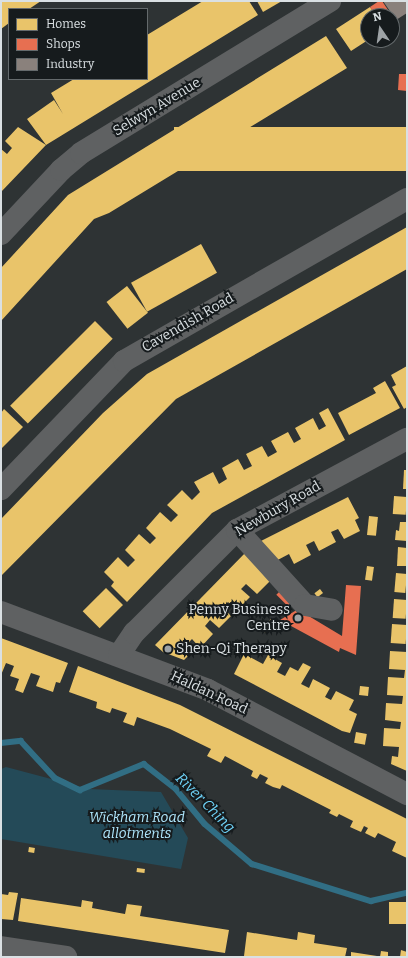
<!DOCTYPE html>
<style>
body{margin:0}
#map{position:relative;width:408px;height:958px;overflow:hidden;background:#2e3334;font-family:Bitter,serif}
div>[style]{position:absolute}
.green>*{inset:0;background:#244a58}
.homes>*{inset:0;background:#e9c46a;transform-origin:0 0}
.shops>*{inset:0;background:#e76f51;transform-origin:0 0}
.industry>*{inset:0;background:#8a817c}
.stream>*{height:5.5px;margin:-2.75px;padding:0 2.75px;transform-origin:2.75px;border-radius:2.75px;background:#316e84}
.minor>*{height:22px;margin:-11px;padding:0 11px;transform-origin:11px;border-radius:11px;background:#5f6162}
.dots>*{width:11px;height:11px;translate:-50% -50%;box-sizing:border-box;border:2px solid #161b1d;border-radius:50%}
span{translate:-50% -50%;white-space:nowrap;text-align:center;line-height:1.15;-webkit-text-stroke:4px #161b1d;paint-order:stroke}
.street-label{font-size:14px;color:#dae0e3}
.poi-label{font-size:14px;color:#dae0e3}
.right{translate:-100% -50%;text-align:right}
.left{translate:0 -50%;text-align:left}
.park-label{font-size:14px;color:#aee5fb;font-style:italic}
.water-label{font-size:15px;color:#6fd3f8;font-style:italic}
.frame{position:absolute;inset:0;border:2px solid #dae0e3;pointer-events:none}
.legend{position:absolute;left:8px;top:8px;width:140px;height:72px;box-sizing:border-box;background:#161b1d;border:1px solid #646a6c;margin:0;padding:5px 7px;list-style:none;font-size:12px;color:#dae0e3}
.legend li{display:flex;align-items:center;gap:8px;height:20px}
.legend b{width:20px;border:1px solid #646a6c}
.north{position:absolute;left:360px;top:8px;width:40px;height:40px;box-sizing:border-box;background:#161b1d;border:1px solid #646a6c;border-radius:50%;rotate:347deg;font-size:11px;font-weight:700;line-height:16px;text-align:center;color:#dae0e3}
.north::after{content:'';display:block;margin:auto;width:14px;height:18px;background:#9ea3a6;clip-path:polygon(50% 0,100% 100%,50% 72%,0 100%)}
</style>
<div id="map">
<div class="green">
<div style="clip-path:polygon(6px 767px,89px 789px,161px 792px,188px 838px,181px 869px,1px 839px,1px 769px)"></div>
</div>
<div class="homes">
<div style="clip-path:polygon(1px 1px,41px 1px,29px 9px,9px 9px,9px 23px,1px 29px)"></div>
<div style="clip-path:polygon(203px 1px,249px 1px,258px 15px,46px 145px,27px 119px,54px 100px,63px 114px,51px 93px,74px 79px,147px 79px,147px 35px)"></div>
<div style="clip-path:polygon(257px 1px,282px 1px,263px 12px)"></div>
<div style="clip-path:polygon(370px 7px,376px 16px,368px 16px,368px 40px,351px 51px,336px 29px)"></div>
<div style="clip-path:polygon(326px 36px,347px 68px,109px 213px,94px 219px,1px 321px,1px 268px,68px 195px)"></div>
<div style="clip-path:polygon(18px 127px,46px 145px,1px 192px,1px 149px,7px 154px,12px 148px,5px 141px)"></div>
<div style="left:407px;top:127px;width:44px;height:233px;rotate:90deg"></div>
<div style="clip-path:polygon(407px 227px,407px 269px,176px 399px,1px 576px,1px 519px,103px 413px,147px 374px)"></div>
<div style="left:201px;top:244px;width:33px;height:80px;rotate:61deg"></div>
<div style="left:127px;top:286px;width:34px;height:26px;rotate:52deg"></div>
<div style="left:95px;top:321px;width:25px;height:120px;rotate:45deg"></div>
<div style="clip-path:polygon(407px 366px,407px 407px,404px 409px,392px 387px,396px 385px,391px 375px)"></div>
<div style="clip-path:polygon(385px 381px,400px 408px,349px 435px,338px 413px,376px 393px,373px 388px)"></div>
<div style="clip-path:polygon(328px 408px,345px 440px,212px 513px,127px 602px,111px 586px,114px 582px,104px 572px,118px 557px,128px 567px,135px 560px,125px 550px,139px 534px,150px 544px,156px 538px,146px 528px,160px 512px,171px 522px,178px 515px,167px 505px,182px 490px,192px 500px,200px 492px,194px 482px,213px 472px,219px 484px,227px 479px,222px 468px,238px 459px,244px 470px,252px 466px,246px 454px,262px 446px,268px 457px,277px 452px,271px 441px,288px 432px,294px 443px,301px 439px,295px 428px,313px 418px,319px 430px,326px 426px,319px 413px)"></div>
<div style="clip-path:polygon(4px 409px,23px 427px,1px 449px,1px 413px)"></div>
<div style="clip-path:polygon(404px 470px,407px 470px,407px 489px,403px 489px)"></div>
<div style="left:394px;top:496px;width:13px;height:18px;rotate:4deg"></div>
<div style="clip-path:polygon(348px 497px,359px 518px,355px 520px,360px 531px,344px 539px,338px 529px,331px 532px,336px 542px,319px 551px,314px 541px,306px 545px,311px 555px,294px 564px,289px 554px,272px 563px,255px 544px)"></div>
<div style="left:369px;top:516px;width:9px;height:19px;rotate:6deg"></div>
<div style="clip-path:polygon(400px 522px,407px 522px,407px 541px,395px 540px,396px 530px,399px 531px)"></div>
<div style="clip-path:polygon(398px 547px,407px 548px,407px 566px,397px 566px)"></div>
<div style="clip-path:polygon(246px 552px,271px 580px,257px 594px,246px 584px,241px 589px,250px 597px,237px 610px,228px 602px,223px 608px,231px 616px,219px 628px,210px 620px,205px 626px,213px 634px,200px 648px,192px 639px,186px 645px,193px 651px,184px 660px,163px 652px,155px 645px)"></div>
<div style="left:367px;top:566px;width:7px;height:14px;rotate:8deg"></div>
<div style="left:396px;top:573px;width:11px;height:19px;rotate:5deg"></div>
<div style="left:106px;top:588px;width:24px;height:33px;rotate:45deg"></div>
<div style="left:320px;top:589px;width:5px;height:7px;rotate:53deg"></div>
<div style="left:394px;top:599px;width:13px;height:19px;rotate:4deg"></div>
<div style="clip-path:polygon(271px 619px,274px 623px,270px 627px,267px 624px)"></div>
<div style="left:392px;top:624px;width:15px;height:19px;rotate:4deg"></div>
<div style="left:267px;top:626px;width:4px;height:6px;rotate:45deg"></div>
<div style="clip-path:polygon(1px 638px,68px 663px,60px 683px,56px 682px,53px 692px,36px 686px,40px 676px,31px 673px,23px 693px,15px 690px,19px 679px,10px 676px,14px 666px,6px 663px,1px 675px)"></div>
<div style="clip-path:polygon(390px 651px,407px 652px,407px 771px,391px 764px,392px 756px,398px 757px,399px 747px,383px 746px,384px 728px,400px 729px,401px 722px,385px 720px,386px 703px,402px 704px,403px 696px,387px 695px,388px 677px,404px 678px,405px 670px,389px 669px)"></div>
<div style="clip-path:polygon(244px 654px,263px 664px,268px 655px,282px 663px,277px 672px,285px 676px,290px 667px,298px 671px,303px 663px,311px 667px,301px 684px,309px 688px,313px 679px,330px 688px,325px 697px,331px 700px,336px 691px,354px 700px,349px 710px,357px 714px,350px 733px,342px 731px,234px 674px)"></div>
<div style="clip-path:polygon(78px 666px,180px 705px,407px 819px,407px 858px,392px 851px,396px 842px,378px 833px,375px 838px,365px 833px,368px 828px,364px 826px,361px 832px,350px 827px,353px 821px,339px 814px,337px 817px,329px 813px,331px 810px,282px 785px,280px 789px,273px 787px,265px 783px,268px 778px,260px 774px,257px 779px,251px 776px,253px 771px,225px 756px,221px 763px,207px 756px,211px 749px,170px 729px,137px 717px,134px 726px,123px 722px,127px 713px,112px 708px,110px 713px,96px 708px,97px 702px,69px 692px)"></div>
<div style="left:360px;top:686px;width:9px;height:9px;rotate:6deg"></div>
<div style="left:356px;top:732px;width:11px;height:11px;rotate:10deg"></div>
<div style="left:29px;top:847px;width:6px;height:5px;rotate:9deg"></div>
<div style="left:137px;top:868px;width:8px;height:4px;rotate:7deg"></div>
<div style="clip-path:polygon(9px 892px,18px 893px,13px 920px,1px 919px,1px 894px,8px 895px)"></div>
<div style="clip-path:polygon(21px 898px,81px 907px,82px 900px,93px 902px,92px 908px,125px 914px,127px 904px,142px 906px,140px 916px,229px 930px,225px 953px,18px 921px)"></div>
<div style="left:407px;top:902px;width:22px;height:18px;rotate:90deg"></div>
<div style="clip-path:polygon(247px 932px,297px 940px,298px 932px,315px 935px,314px 943px,347px 948px,345px 957px,244px 956px)"></div>
<div style="clip-path:polygon(401px 950px,407px 952px,407px 957px,400px 957px)"></div>
<div style="clip-path:polygon(381px 951px,388px 952px,388px 957px,380px 957px)"></div>
<div style="clip-path:polygon(351px 952px,377px 956px,377px 957px,351px 957px)"></div>
</div>
<div class="shops">
<div style="clip-path:polygon(379px 1px,382px 1px,392px 16px,376px 16px,370px 7px)"></div>
<div style="clip-path:polygon(392px 16px,396px 22px,392px 24px)"></div>
<div style="clip-path:polygon(399px 74px,407px 74px,407px 91px,398px 90px)"></div>
<div style="clip-path:polygon(346px 585px,361px 586px,356px 655px,340px 648px,339px 652px,280px 620px,300px 608px,307px 615px,342px 636px)"></div>
<div style="left:282px;top:589px;width:16px;height:8px;rotate:45deg"></div>
</div>
<div class="industry">
<div style="clip-path:polygon(383px 1px,407px 1px,407px 13px,396px 20px)"></div>
</div>
<div class="stream">
<div style="left:1px;top:743px;width:20px;rotate:-6deg"></div>
<div style="left:21px;top:741px;width:50px;rotate:47.4deg"></div>
<div style="left:55px;top:778px;width:28px;rotate:26deg"></div>
<div style="left:80px;top:790px;width:69px;rotate:-22.1deg"></div>
<div style="left:144px;top:764px;width:41px;rotate:38deg"></div>
<div style="left:176px;top:789px;width:45px;rotate:50.4deg"></div>
<div style="left:205px;top:824px;width:62px;rotate:40.4deg"></div>
<div style="left:252px;top:864px;width:125px;rotate:17.3deg"></div>
<div style="left:371px;top:901px;width:37px;rotate:-13deg"></div>
</div>
<div class="minor">
<div style="left:1px;top:234px;width:88px;rotate:-46.8deg"></div>
<div style="left:61px;top:170px;width:26px;rotate:-40deg"></div>
<div style="left:81px;top:153px;width:292px;rotate:-31.4deg"></div>
<div style="left:1px;top:489px;width:178px;rotate:-46.1deg"></div>
<div style="left:124px;top:361px;width:326px;rotate:-29.8deg"></div>
<div style="left:237px;top:530px;width:101px;rotate:47.8deg"></div>
<div style="left:305px;top:605px;width:27px;rotate:10deg"></div>
<div style="left:1px;top:612px;width:221px;rotate:20.6deg"></div>
<div style="left:208px;top:690px;width:225px;rotate:27.6deg"></div>
<div style="left:119px;top:655px;width:27px;rotate:-56deg"></div>
<div style="left:134px;top:633px;width:146px;rotate:-45deg"></div>
<div style="left:237px;top:530px;width:193px;rotate:-28.2deg"></div>
<div style="left:1px;top:947px;width:66px;rotate:8.7deg"></div>
</div>
<div class="dots">
<div style="left:298px;top:618px;background:#9ea3a6"></div>
<div style="left:168px;top:649px;background:#9ea3a6"></div>
</div>
<div class="street-label">
<span style="left:157px;top:107px;rotate:-31deg">Selwyn Avenue</span>
<span style="left:188px;top:323px;rotate:-30deg">Cavendish Road</span>
<span style="left:278px;top:509px;rotate:-30deg">Newbury Road</span>
<span style="left:209px;top:693px;rotate:25deg">Haldan Road</span>
</div>
<div class="poi-label">
<span class="right" style="left:290px;top:618px">Penny Business<br>Centre</span>
<span class="left" style="left:176px;top:649px">Shen-Qi Therapy</span>
</div>
<div class="park-label">
<span style="left:137px;top:826px">Wickham Road<br>allotments</span>
</div>
<div class="water-label">
<span style="left:205px;top:803px;rotate:45deg">River Ching</span>
</div>
<div class="frame"></div>
<ul class="legend">
<li><b style="height:11px;background:#e9c46a"></b>Homes</li>
<li><b style="height:11px;background:#e76f51"></b>Shops</li>
<li><b style="height:11px;background:#8a817c"></b>Industry</li>
</ul>
<div class="north">N</div>
</div>
